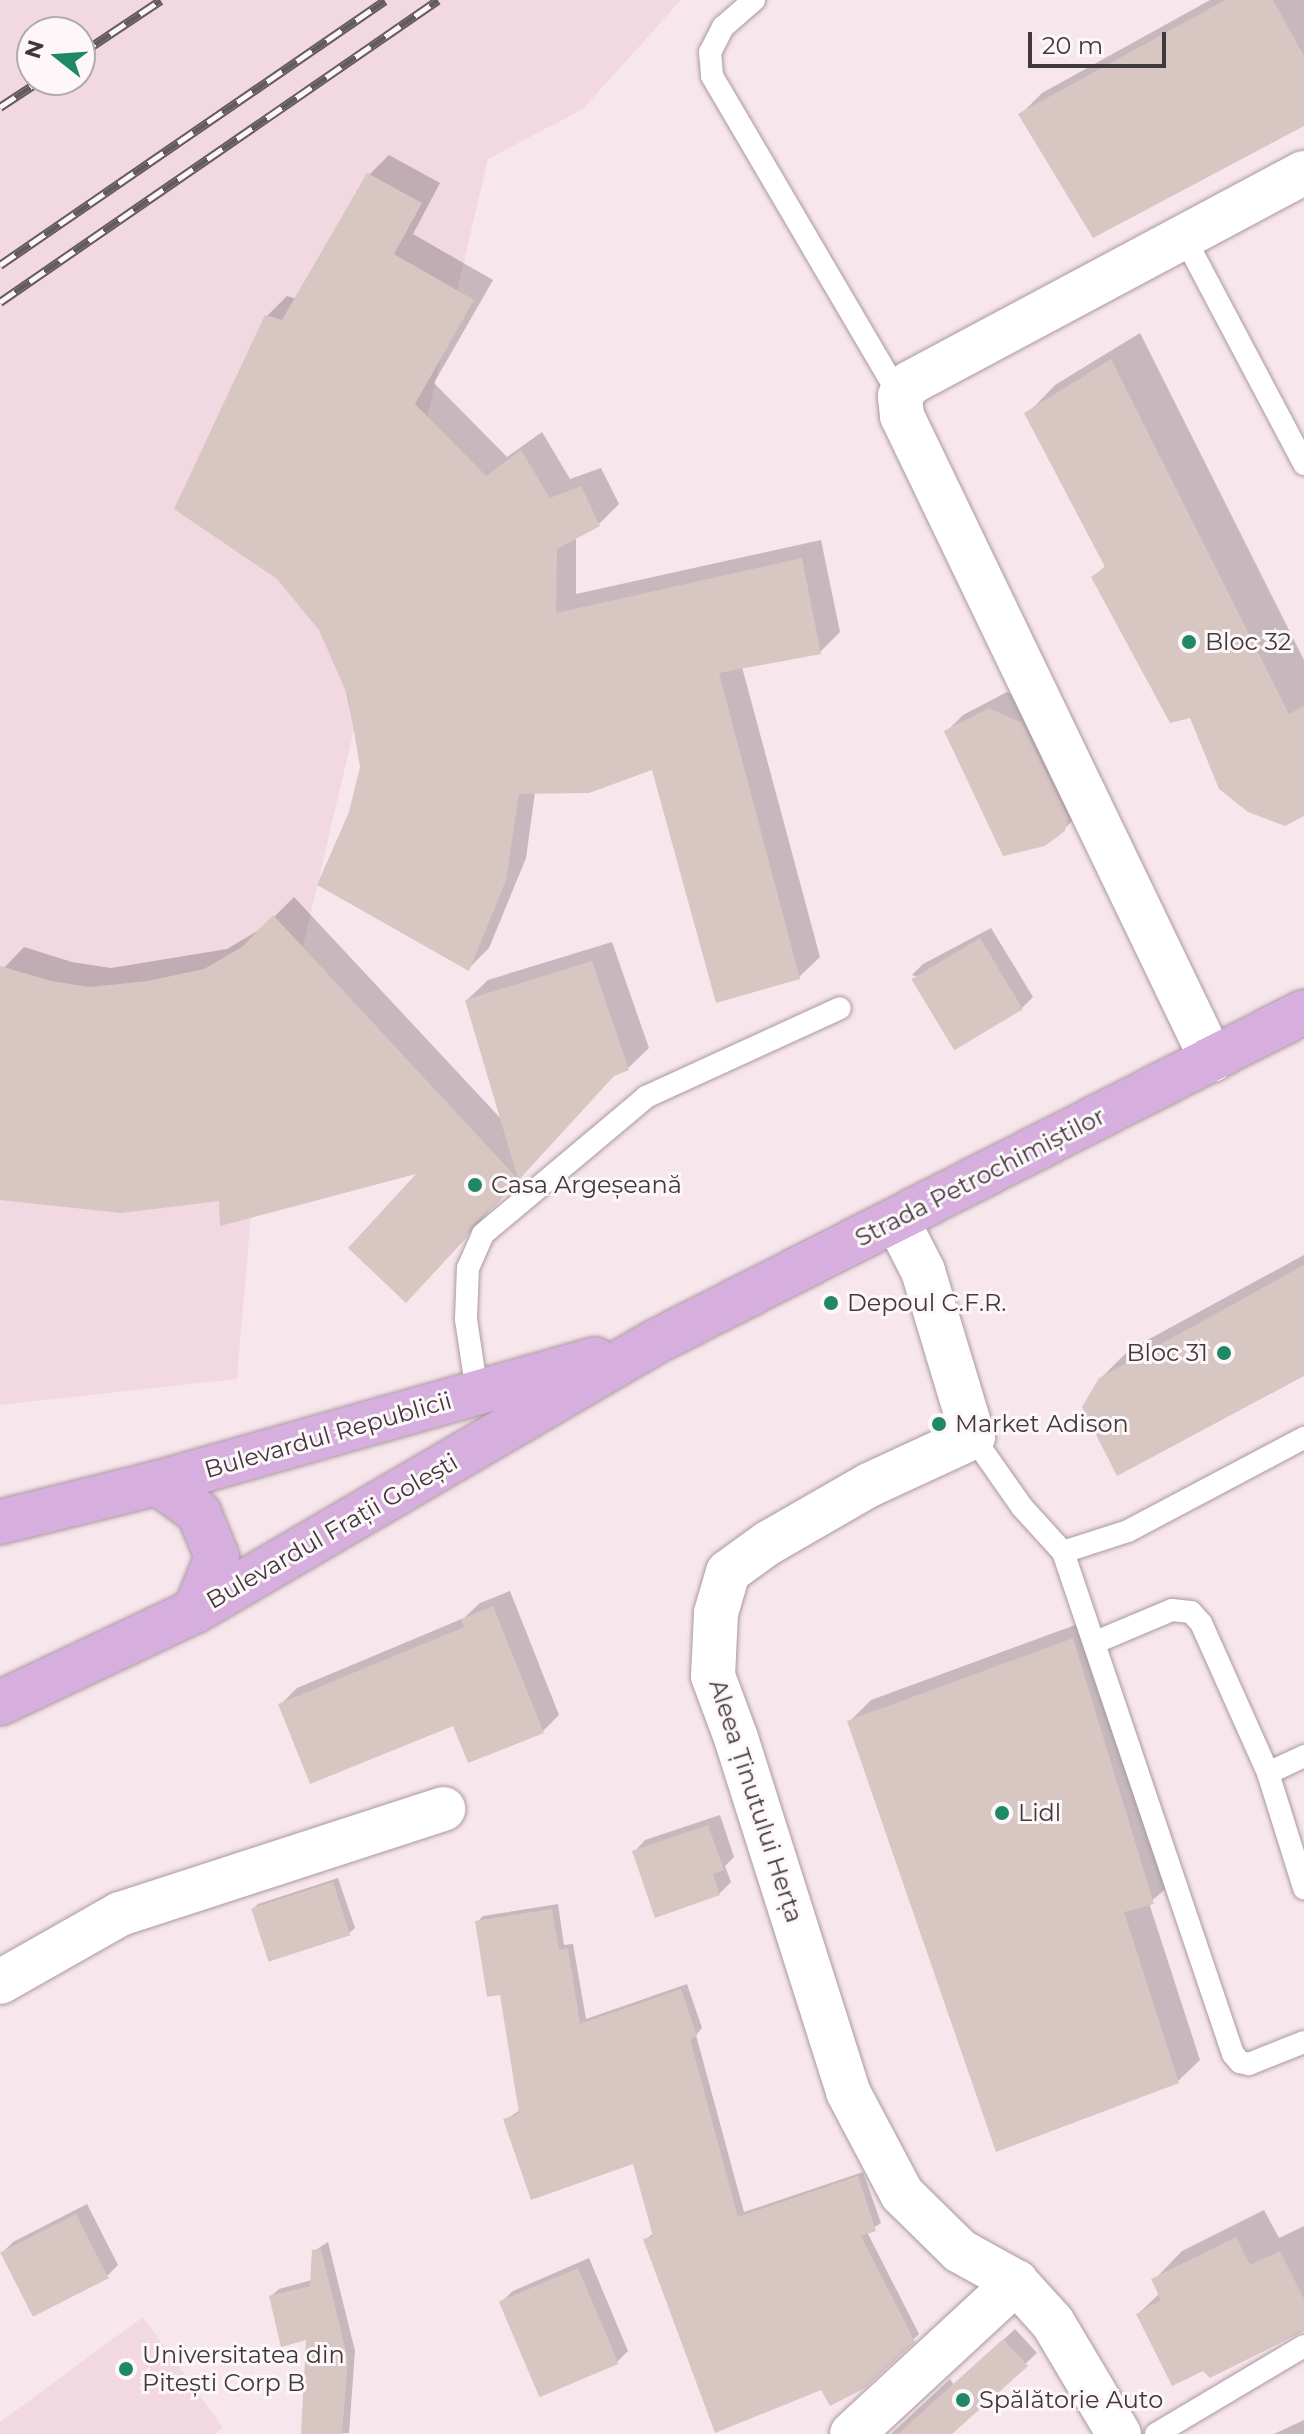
<!DOCTYPE html>
<meta charset="utf-8">
<style>
body{margin:0}
#map{position:relative;width:1304px;height:2434px;overflow:hidden;background:#f8e6ed;font-family:Montserrat,sans-serif}
div>[style]{position:absolute}
.built>*{inset:0;background:#f2d8e1}
.shadow>*{inset:0;background:#0003}
.building>*{inset:0;background:#d8c6c3;transform-origin:0 0}
.roads{filter:drop-shadow(0 0 2px #aa999f) drop-shadow(0 0 2px #aa999f)}
.lane>*{height:22px;margin:-11px;padding:0 11px;transform-origin:11px;border-radius:11px;background:#fff}
.street>*{height:44px;margin:-22px;padding:0 22px;transform-origin:22px;border-radius:22px;background:#fff}
.primary>*{height:44px;margin:-22px;padding:0 22px;transform-origin:22px;border-radius:22px;background:#d6afdf}
.rail>*{height:9px;margin-top:-4.5px;transform-origin:0;background:repeating-linear-gradient(90deg,#fef7f9 0 18px,#645b5f 0 36px);box-sizing:border-box;border-block:2px solid #645b5f}
.dots>*{width:22px;height:22px;translate:-50% -50%;box-sizing:border-box;border:4px solid #fef7f9;border-radius:50%}
span{translate:-50% -50%;white-space:nowrap;text-align:center;line-height:1.15;-webkit-text-stroke:6px #fef7f9;paint-order:stroke}
.poi-label{font-size:24px;color:#40393c}
.left{translate:0 -50%;text-align:left}
.right{translate:-100% -50%;text-align:right}
.street-label{font-size:24px;color:#40393c}
.north{position:absolute;left:16px;top:16px;width:80px;height:80px;box-sizing:border-box;background:#fef7f9;border:2px solid #b2abad;border-radius:50%;rotate:287deg;font-size:22px;font-weight:700;line-height:32px;text-align:center;color:#40393c}
.north::after{content:'';display:block;margin:auto;width:28px;height:36px;background:#1f8864;clip-path:polygon(50% 0,100% 100%,50% 72%,0 100%)}
.scale{position:absolute;left:1028px;top:32px;width:138px;height:36px;box-sizing:border-box;border:4px solid #40393c;border-top:0;padding-left:10px;font-size:24px;line-height:28px;white-space:nowrap;color:#40393c;-webkit-text-stroke:6px #fef7f9;paint-order:stroke}
</style>
<div id="map">
<div class="built">
<div style="clip-path:polygon(evenodd,0 0,681px 0,583px 109px,488px 159px,257px 1142px,237px 1379px,0 1405px,0 0,32px 32px,80px 32px,80px 80px,32px 80px,32px 32px)"></div>
<div style="clip-path:polygon(143px 2317px,223px 2428px,215px 2434px,0 2434px,0 2422px)"></div>
</div>
<div class="shadow">
<div style="clip-path:polygon(1210px 0,1304px 0,1304px 124px,1021px 114px,1042px 93px)"></div>
<div style="clip-path:polygon(389px 155px,440px 183px,413px 234px,493px 280px,434px 383px,507px 457px,542px 432px,570px 479px,601px 468px,619px 504px,599px 524px,576px 536px,576px 594px,821px 540px,840px 632px,820px 652px,742px 667px,820px 957px,799px 977px,653px 767px,535px 792px,526px 858px,489px 948px,469px 968px,351px 813px,362px 767px,267px 316px,287px 296px,297px 299px,369px 175px)"></div>
<div style="clip-path:polygon(1140px 333px,1304px 660px,1304px 814px,1191px 716px,1094px 578px,1106px 565px,1027px 414px,1055px 385px)"></div>
<div style="clip-path:polygon(1007px 692px,1039px 707px,1081px 812px,1064px 829px,946px 732px,963px 715px)"></div>
<div style="clip-path:polygon(294px 897px,503px 1121px,467px 1000px,488px 980px,612px 942px,649px 1048px,628px 1068px,616px 1073px,426px 1280px,422px 1170px,221px 1199px,0 1196px,0 975px,4px 968px,24px 947px,72px 962px,111px 968px,227px 949px,264px 927px)"></div>
<div style="clip-path:polygon(991px 928px,1033px 997px,1022px 1008px,912px 975px,923px 964px)"></div>
<div style="clip-path:polygon(1304px 1255px,1304px 1373px,1100px 1379px,1129px 1350px)"></div>
<div style="clip-path:polygon(510px 1591px,559px 1715px,542px 1732px,280px 1705px,297px 1688px,464px 1618px,480px 1603px)"></div>
<div style="clip-path:polygon(1094px 1618px,1175px 1881px,1149px 1903px,1200px 2060px,1178px 2081px,849px 1722px,871px 1700px)"></div>
<div style="clip-path:polygon(720px 1815px,734px 1857px,725px 1866px,731px 1882px,719px 1894px,634px 1852px,645px 1840px)"></div>
<div style="clip-path:polygon(338px 1878px,355px 1928px,349px 1933px,253px 1909px,258px 1904px)"></div>
<div style="clip-path:polygon(558px 1904px,564px 1945px,573px 1944px,586px 2019px,687px 1984px,702px 2028px,696px 2035px,744px 2212px,863px 2172px,881px 2223px,867px 2232px,919px 2334px,862px 2388px,822px 2387px,646px 2239px,654px 2233px,635px 2161px,505px 2120px,520px 2110px,502px 1993px,477px 1922px,483px 1916px)"></div>
<div style="clip-path:polygon(87px 2204px,118px 2265px,107px 2276px,2px 2253px,13px 2242px)"></div>
<div style="clip-path:polygon(1264px 2210px,1279px 2238px,1304px 2226px,1304px 2329px,1138px 2314px,1160px 2293px,1154px 2280px,1182px 2251px)"></div>
<div style="clip-path:polygon(328px 2242px,355px 2351px,349px 2433px,303px 2434px,309px 2338px,271px 2296px,279px 2289px,312px 2280px,314px 2251px)"></div>
<div style="clip-path:polygon(589px 2258px,628px 2351px,616px 2363px,501px 2302px,513px 2291px)"></div>
<div style="clip-path:polygon(1015px 2329px,1037px 2353px,949px 2434px,891px 2434px,950px 2379px,954px 2385px)"></div>
<div style="clip-path:polygon(1304px 2420px,1304px 2434px,1274px 2434px)"></div>
</div>
<div class="building">
<div style="clip-path:polygon(1225px 0,1273px 0,1304px 56px,1304px 126px,1093px 238px,1018px 114px)"></div>
<div style="clip-path:polygon(367px 173px,422px 203px,394px 254px,474px 300px,415px 404px,486px 476px,521px 450px,550px 498px,581px 486px,600px 526px,557px 549px,556px 613px,802px 558px,821px 654px,719px 673px,800px 979px,716px 1003px,652px 770px,589px 793px,519px 794px,506px 880px,469px 971px,317px 885px,349px 812px,360px 767px,348px 696px,319px 630px,277px 579px,174px 509px,265px 315px,282px 320px)"></div>
<div style="clip-path:polygon(1111px 359px,1289px 714px,1304px 706px,1304px 816px,1285px 826px,1248px 812px,1219px 789px,1190px 718px,1170px 723px,1091px 577px,1105px 567px,1024px 413px)"></div>
<div style="clip-path:polygon(989px 708px,1022px 723px,1068px 818px,1065px 831px,1045px 846px,1003px 856px,944px 731px)"></div>
<div style="clip-path:polygon(273px 915px,518px 1179px,465px 1000px,592px 961px,629px 1070px,614px 1076px,495px 1206px,474px 1224px,467px 1237px,406px 1303px,348px 1248px,416px 1174px,220px 1226px,219px 1201px,121px 1213px,0 1200px,0 966px,51px 981px,90px 987px,148px 981px,204px 969px,242px 947px)"></div>
<div style="left:980px;top:938px;width:83px;height:80px;rotate:59deg"></div>
<div style="clip-path:polygon(1304px 1265px,1304px 1376px,1117px 1476px,1082px 1407px,1099px 1378px)"></div>
<div style="clip-path:polygon(493px 1606px,544px 1733px,468px 1763px,453px 1726px,310px 1784px,278px 1704px,464px 1627px,461px 1619px)"></div>
<div style="clip-path:polygon(1073px 1638px,1154px 1904px,1124px 1912px,1179px 2083px,996px 2152px,847px 1721px)"></div>
<div style="clip-path:polygon(708px 1825px,724px 1870px,713px 1874px,720px 1895px,655px 1918px,632px 1851px)"></div>
<div style="left:333px;top:1882px;width:56px;height:86px;rotate:72deg"></div>
<div style="clip-path:polygon(552px 1909px,559px 1950px,568px 1948px,580px 2024px,681px 1989px,697px 2036px,690px 2039px,738px 2217px,858px 2176px,876px 2231px,861px 2236px,915px 2342px,865px 2388px,830px 2406px,821px 2390px,715px 2433px,643px 2239px,653px 2236px,633px 2164px,531px 2200px,503px 2119px,519px 2113px,500px 1995px,487px 1997px,475px 1921px)"></div>
<div style="left:76px;top:2214px;width:72px;height:85px;rotate:63deg"></div>
<div style="clip-path:polygon(1236px 2237px,1250px 2265px,1280px 2251px,1304px 2299px,1304px 2331px,1210px 2378px,1203px 2371px,1172px 2386px,1136px 2314px,1161px 2300px,1151px 2279px)"></div>
<div style="clip-path:polygon(321px 2249px,348px 2360px,342px 2434px,301px 2434px,306px 2340px,281px 2347px,269px 2296px,310px 2286px,312px 2250px)"></div>
<div style="left:578px;top:2268px;width:104px;height:86px;rotate:67deg"></div>
<div style="clip-path:polygon(1003px 2339px,1028px 2366px,952px 2434px,898px 2434px)"></div>
</div>
<div class="roads">
<div class="lane">
<div style="left:754px;top:0;width:41px;rotate:138.9deg"></div>
<div style="left:723px;top:27px;width:28px;rotate:117deg"></div>
<div style="left:710px;top:52px;width:24px;rotate:85deg"></div>
<div style="left:712px;top:76px;width:371px;rotate:59.6deg"></div>
<div style="left:1184px;top:237px;width:257px;rotate:62.1deg"></div>
<div style="left:477px;top:1392px;width:74px;rotate:-98.6deg"></div>
<div style="left:466px;top:1319px;width:51px;rotate:-87.8deg"></div>
<div style="left:468px;top:1268px;width:37px;rotate:-66deg"></div>
<div style="left:483px;top:1234px;width:213px;rotate:-40deg"></div>
<div style="left:646px;top:1097px;width:213px;rotate:-24.6deg"></div>
<div style="left:973px;top:1437px;width:85px;rotate:55deg"></div>
<div style="left:1022px;top:1507px;width:61px;rotate:47.7deg"></div>
<div style="left:1063px;top:1552px;width:68px;rotate:-17.9deg"></div>
<div style="left:1128px;top:1531px;width:199px;rotate:-27.9deg"></div>
<div style="left:1063px;top:1552px;width:530px;rotate:71.29deg"></div>
<div style="left:1233px;top:2054px;width:11px;rotate:49deg"></div>
<div style="left:1240px;top:2062px;width:9px;rotate:13deg"></div>
<div style="left:1249px;top:2064px;width:59px;rotate:-21.8deg"></div>
<div style="left:1096px;top:1642px;width:82px;rotate:-22.8deg"></div>
<div style="left:1172px;top:1610px;width:19px;rotate:6deg"></div>
<div style="left:1191px;top:1612px;width:15px;rotate:48deg"></div>
<div style="left:1201px;top:1623px;width:164px;rotate:65.9deg"></div>
<div style="left:1268px;top:1773px;width:121px;rotate:72.6deg"></div>
<div style="left:1268px;top:1773px;width:40px;rotate:-25deg"></div>
<div style="left:1156px;top:2434px;width:172px;rotate:-30.7deg"></div>
</div>
<div class="street">
<div style="left:1212px;top:1060px;width:715px;rotate:-115.7deg"></div>
<div style="left:902px;top:416px;width:20px;rotate:-96deg"></div>
<div style="left:900px;top:396px;width:16px;rotate:-52deg"></div>
<div style="left:910px;top:383px;width:446px;rotate:-28.1deg"></div>
<div style="left:897px;top:1220px;width:57px;rotate:63deg"></div>
<div style="left:923px;top:1271px;width:173px;rotate:73.2deg"></div>
<div style="left:973px;top:1437px;width:115px;rotate:155.2deg"></div>
<div style="left:869px;top:1485px;width:116px;rotate:150.1deg"></div>
<div style="left:768px;top:1543px;width:49px;rotate:144.1deg"></div>
<div style="left:728px;top:1572px;width:43px;rotate:106.3deg"></div>
<div style="left:716px;top:1613px;width:63px;rotate:92.7deg"></div>
<div style="left:713px;top:1676px;width:66px;rotate:69.6deg"></div>
<div style="left:736px;top:1738px;width:371px;rotate:72.4deg"></div>
<div style="left:848px;top:2092px;width:115px;rotate:62.1deg"></div>
<div style="left:902px;top:2194px;width:81px;rotate:44.5deg"></div>
<div style="left:960px;top:2251px;width:64px;rotate:29deg"></div>
<div style="left:1016px;top:2282px;width:55px;rotate:47.9deg"></div>
<div style="left:1053px;top:2323px;width:129px;rotate:59.3deg"></div>
<div style="left:0;top:1982px;width:138px;rotate:-29.5deg"></div>
<div style="left:120px;top:1914px;width:340px;rotate:-18deg"></div>
<div style="left:852px;top:2434px;width:224px;rotate:-42.8deg"></div>
</div>
<div class="primary">
<div style="left:158px;top:1483px;width:51px;rotate:36.2deg"></div>
<div style="left:199px;top:1513px;width:48px;rotate:67.8deg"></div>
<div style="left:217px;top:1557px;width:58px;rotate:112.2deg"></div>
<div style="left:0;top:1522px;width:163px;rotate:-13.9deg"></div>
<div style="left:158px;top:1483px;width:454px;rotate:-15.8deg"></div>
<div style="left:0;top:1703px;width:216px;rotate:-25.3deg"></div>
<div style="left:195px;top:1611px;width:533px;rotate:-30.32deg"></div>
<div style="left:655px;top:1342px;width:728px;rotate:-26.95deg"></div>
</div>
</div>
<div class="rail">
<div style="left:80px;top:54px;width:97px;rotate:-33.7deg"></div>
<div style="left:0;top:107px;width:49px;rotate:-33.4deg"></div>
<div style="left:0;top:265px;width:467px;rotate:-34.5deg"></div>
<div style="left:0;top:302px;width:532px;rotate:-34.59deg"></div>
</div>
<div class="dots">
<div style="left:1189px;top:642px;background:#1f8864"></div>
<div style="left:475px;top:1185px;background:#1f8864"></div>
<div style="left:831px;top:1303px;background:#1f8864"></div>
<div style="left:1224px;top:1353px;background:#1f8864"></div>
<div style="left:939px;top:1424px;background:#1f8864"></div>
<div style="left:1002px;top:1813px;background:#1f8864"></div>
<div style="left:126px;top:2369px;background:#1f8864"></div>
<div style="left:963px;top:2400px;background:#1f8864"></div>
</div>
<div class="poi-label">
<span class="left" style="left:1205px;top:642px">Bloc 32</span>
<span class="left" style="left:491px;top:1185px">Casa Argeșeană</span>
<span class="left" style="left:847px;top:1303px">Depoul C.F.R.</span>
<span class="right" style="left:1208px;top:1353px">Bloc 31</span>
<span class="left" style="left:955px;top:1424px">Market Adison</span>
<span class="left" style="left:1018px;top:1813px">Lidl</span>
<span class="left" style="left:142px;top:2369px">Universitatea din<br>Pitești Corp B</span>
<span class="left" style="left:979px;top:2400px">Spălătorie Auto</span>
</div>
<div class="street-label">
<span style="left:980px;top:1177px;rotate:-27deg">Strada Petrochimiștilor</span>
<span style="left:328px;top:1435px;rotate:-16deg">Bulevardul Republicii</span>
<span style="left:332px;top:1531px;rotate:-30deg">Bulevardul Frații Golești</span>
<span style="left:756px;top:1801px;rotate:72deg">Aleea Ținutului Herța</span>
</div>
<div class="north">N</div>
<div class="scale">20 m</div>
</div>
